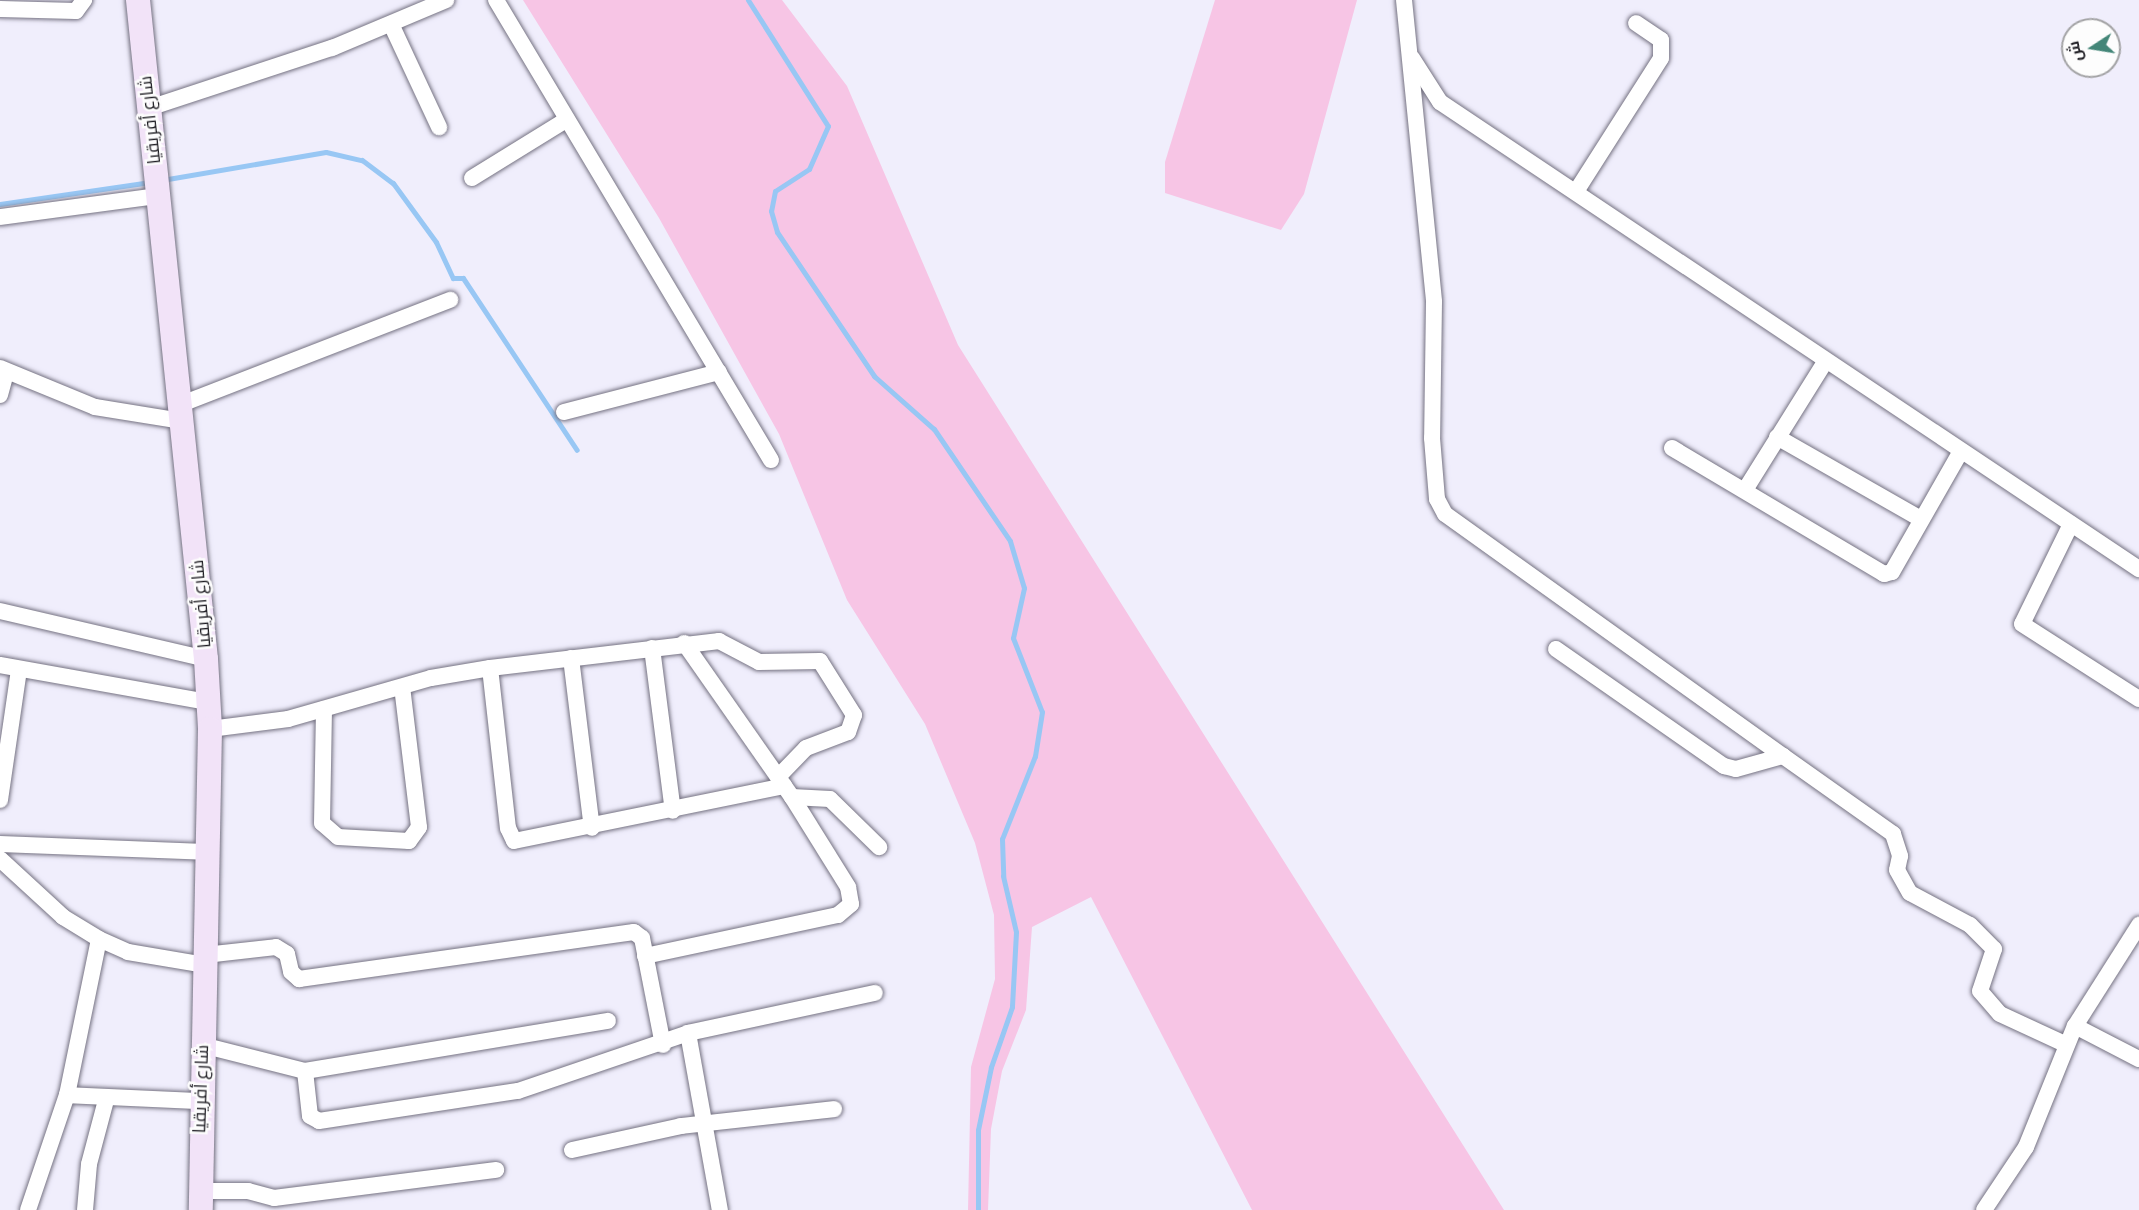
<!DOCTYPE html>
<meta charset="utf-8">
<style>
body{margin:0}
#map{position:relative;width:2139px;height:1210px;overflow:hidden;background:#f0eefc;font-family:"Fira Sans Condensed",Cairo,sans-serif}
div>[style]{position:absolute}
.green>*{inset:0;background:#f7c5e5}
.stream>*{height:5px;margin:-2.5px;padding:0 2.5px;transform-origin:2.5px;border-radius:2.5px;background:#98c7f4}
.roads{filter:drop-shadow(0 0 2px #757282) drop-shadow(0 0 2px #757282)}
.street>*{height:16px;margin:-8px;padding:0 8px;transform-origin:8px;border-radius:8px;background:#fff}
.secondary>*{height:24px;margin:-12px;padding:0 12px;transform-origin:12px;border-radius:12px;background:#f2e3f8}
span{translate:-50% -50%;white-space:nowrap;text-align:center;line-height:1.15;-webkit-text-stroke:5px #fdfdfd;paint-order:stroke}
.street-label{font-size:18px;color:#1d1c22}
.north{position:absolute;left:2061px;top:18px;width:60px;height:60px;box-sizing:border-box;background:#fdfdfd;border:2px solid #a3a3a5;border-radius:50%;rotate:258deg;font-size:16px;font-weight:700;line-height:24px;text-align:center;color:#1d1c22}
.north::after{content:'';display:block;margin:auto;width:21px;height:27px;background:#438678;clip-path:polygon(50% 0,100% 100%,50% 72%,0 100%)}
</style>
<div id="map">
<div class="green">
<div style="clip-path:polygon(523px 0,782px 0,847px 86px,958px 345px,1504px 1210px,1252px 1210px,1091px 897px,1032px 927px,1026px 1010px,1002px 1071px,991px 1129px,988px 1210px,968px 1210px,971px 1067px,995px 979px,994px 915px,975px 843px,925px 724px,847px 600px,779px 434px,659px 218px)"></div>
<div style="clip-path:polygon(1215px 0,1357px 0,1304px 194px,1281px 230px,1165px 193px,1165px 162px)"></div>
</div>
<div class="stream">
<div style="left:748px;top:0;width:149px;rotate:57.6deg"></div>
<div style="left:828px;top:126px;width:47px;rotate:113.8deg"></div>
<div style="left:809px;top:169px;width:40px;rotate:147.1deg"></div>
<div style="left:775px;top:191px;width:20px;rotate:101deg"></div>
<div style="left:771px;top:211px;width:22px;rotate:74deg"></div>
<div style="left:777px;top:232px;width:174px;rotate:56deg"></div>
<div style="left:874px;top:376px;width:80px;rotate:41.5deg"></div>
<div style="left:934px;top:429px;width:135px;rotate:55.8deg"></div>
<div style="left:1010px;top:541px;width:49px;rotate:73.4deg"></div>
<div style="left:1024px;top:588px;width:51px;rotate:102.4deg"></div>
<div style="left:1013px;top:638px;width:79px;rotate:68.6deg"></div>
<div style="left:1042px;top:712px;width:45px;rotate:99deg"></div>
<div style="left:1035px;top:756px;width:89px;rotate:111.7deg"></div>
<div style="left:1002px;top:839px;width:37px;rotate:88deg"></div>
<div style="left:1003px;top:876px;width:57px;rotate:76.9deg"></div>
<div style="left:1016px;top:932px;width:75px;rotate:93.1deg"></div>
<div style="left:1012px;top:1007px;width:64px;rotate:109.3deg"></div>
<div style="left:991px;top:1067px;width:64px;rotate:101.7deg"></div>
<div style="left:978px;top:1130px;width:80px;rotate:90deg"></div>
<div style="left:162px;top:180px;width:166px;rotate:-9.7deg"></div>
<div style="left:326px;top:152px;width:37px;rotate:13deg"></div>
<div style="left:362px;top:160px;width:39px;rotate:37deg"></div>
<div style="left:393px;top:183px;width:73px;rotate:53.9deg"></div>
<div style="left:436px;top:242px;width:40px;rotate:65deg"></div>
<div style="left:453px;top:278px;width:10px"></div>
<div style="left:463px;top:278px;width:206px;rotate:56.5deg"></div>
<div style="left:0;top:204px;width:152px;rotate:-8.3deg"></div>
</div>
<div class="roads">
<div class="street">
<div style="left:496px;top:0;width:536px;rotate:59.13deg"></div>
<div style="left:1404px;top:0;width:303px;rotate:84.3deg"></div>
<div style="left:1434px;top:302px;width:136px;rotate:90.8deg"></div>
<div style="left:1432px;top:438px;width:61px;rotate:85.3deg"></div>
<div style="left:1437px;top:499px;width:17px;rotate:62deg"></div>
<div style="left:1445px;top:514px;width:416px;rotate:35.6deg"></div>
<div style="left:0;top:9px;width:76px;rotate:1.5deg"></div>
<div style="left:76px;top:11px;width:14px;rotate:-54deg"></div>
<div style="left:391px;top:24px;width:114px;rotate:65deg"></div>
<div style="left:1412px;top:58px;width:52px;rotate:57.5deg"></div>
<div style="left:1440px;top:102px;width:841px;rotate:33.75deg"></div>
<div style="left:149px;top:108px;width:193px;rotate:-18.2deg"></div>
<div style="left:332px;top:48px;width:124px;rotate:-22.8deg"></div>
<div style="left:472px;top:178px;width:110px;rotate:-31.7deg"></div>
<div style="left:1577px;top:190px;width:156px;rotate:-57.5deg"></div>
<div style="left:1661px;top:58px;width:18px;rotate:-90deg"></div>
<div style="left:1661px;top:40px;width:30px;rotate:-146deg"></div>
<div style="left:0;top:217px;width:159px;rotate:-7.6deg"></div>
<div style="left:0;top:368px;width:103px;rotate:22.3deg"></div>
<div style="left:95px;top:407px;width:87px;rotate:9.2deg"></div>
<div style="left:0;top:395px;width:24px;rotate:-75deg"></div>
<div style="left:179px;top:405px;width:291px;rotate:-21.2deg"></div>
<div style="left:564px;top:412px;width:160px;rotate:-14.5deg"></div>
<div style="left:1777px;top:437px;width:166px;rotate:29.7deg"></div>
<div style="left:1672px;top:448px;width:247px;rotate:30.7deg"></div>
<div style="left:1884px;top:574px;width:8px;rotate:-14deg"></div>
<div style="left:1892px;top:572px;width:137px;rotate:-60.3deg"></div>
<div style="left:1745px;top:490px;width:151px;rotate:-58deg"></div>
<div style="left:2071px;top:524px;width:111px;rotate:116.1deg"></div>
<div style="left:2022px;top:624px;width:139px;rotate:32.7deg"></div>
<div style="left:0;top:611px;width:212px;rotate:13.1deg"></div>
<div style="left:652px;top:648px;width:164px;rotate:82.7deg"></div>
<div style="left:1556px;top:649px;width:205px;rotate:34.9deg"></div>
<div style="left:1724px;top:766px;width:12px;rotate:14deg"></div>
<div style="left:1736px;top:769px;width:49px;rotate:-15.5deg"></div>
<div style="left:1783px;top:756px;width:135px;rotate:35.3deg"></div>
<div style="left:1893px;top:834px;width:23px;rotate:72deg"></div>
<div style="left:1900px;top:856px;width:14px;rotate:102deg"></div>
<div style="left:1897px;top:870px;width:26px;rotate:61deg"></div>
<div style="left:1910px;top:893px;width:68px;rotate:28.1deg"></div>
<div style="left:1970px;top:925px;width:34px;rotate:45deg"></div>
<div style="left:1994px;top:949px;width:44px;rotate:108.4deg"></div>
<div style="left:1980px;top:991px;width:30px;rotate:49deg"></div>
<div style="left:2000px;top:1014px;width:72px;rotate:24.8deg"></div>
<div style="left:571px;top:658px;width:171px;rotate:83deg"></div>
<div style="left:0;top:665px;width:210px;rotate:10.1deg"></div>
<div style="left:490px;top:668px;width:161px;rotate:83.6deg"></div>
<div style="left:508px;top:828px;width:14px;rotate:65deg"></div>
<div style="left:514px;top:841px;width:276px;rotate:-11.5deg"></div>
<div style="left:324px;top:709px;width:114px;rotate:91deg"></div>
<div style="left:322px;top:823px;width:21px;rotate:41deg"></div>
<div style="left:338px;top:837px;width:71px;rotate:3.2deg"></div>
<div style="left:409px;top:841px;width:17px;rotate:-54deg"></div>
<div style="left:419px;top:827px;width:141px;rotate:-96.9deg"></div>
<div style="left:210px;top:729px;width:79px;rotate:-7.3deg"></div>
<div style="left:288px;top:719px;width:149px;rotate:-16deg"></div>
<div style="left:431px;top:678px;width:60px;rotate:-9.6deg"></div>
<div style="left:490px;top:668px;width:231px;rotate:-6.7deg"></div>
<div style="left:719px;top:641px;width:45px;rotate:27.7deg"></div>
<div style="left:759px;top:662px;width:61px;rotate:-0.9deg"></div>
<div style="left:820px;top:661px;width:64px;rotate:57.8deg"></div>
<div style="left:854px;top:715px;width:18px;rotate:109deg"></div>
<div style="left:848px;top:732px;width:45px;rotate:159.1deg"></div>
<div style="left:806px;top:748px;width:40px;rotate:134deg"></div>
<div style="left:792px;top:797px;width:38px;rotate:3deg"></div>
<div style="left:830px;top:799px;width:69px;rotate:44.4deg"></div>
<div style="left:0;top:800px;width:131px;rotate:-81.7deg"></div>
<div style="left:0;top:844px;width:205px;rotate:2.2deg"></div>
<div style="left:0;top:859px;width:86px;rotate:42.6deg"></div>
<div style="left:63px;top:917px;width:42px;rotate:31.4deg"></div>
<div style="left:99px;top:939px;width:32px;rotate:24deg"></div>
<div style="left:128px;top:952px;width:79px;rotate:9.5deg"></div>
<div style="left:205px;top:955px;width:71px;rotate:-6.4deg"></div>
<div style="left:276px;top:947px;width:13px;rotate:32deg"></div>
<div style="left:287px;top:954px;width:18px;rotate:77deg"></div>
<div style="left:291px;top:972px;width:11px;rotate:41deg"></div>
<div style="left:299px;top:979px;width:338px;rotate:-8deg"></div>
<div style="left:634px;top:932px;width:10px;rotate:37deg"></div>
<div style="left:642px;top:938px;width:109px;rotate:78.9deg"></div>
<div style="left:645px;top:956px;width:197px;rotate:-12deg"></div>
<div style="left:838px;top:915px;width:17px;rotate:-40deg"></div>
<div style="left:851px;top:904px;width:17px;rotate:-100deg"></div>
<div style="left:848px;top:887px;width:106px;rotate:-121.9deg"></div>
<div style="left:792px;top:797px;width:188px;rotate:-125deg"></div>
<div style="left:2075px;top:1026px;width:72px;rotate:27.3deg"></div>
<div style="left:688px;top:1033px;width:180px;rotate:79.8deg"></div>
<div style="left:202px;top:1045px;width:106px;rotate:14.2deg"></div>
<div style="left:305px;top:1071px;width:307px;rotate:-9.4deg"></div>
<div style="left:305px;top:1071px;width:45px;rotate:83.7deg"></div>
<div style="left:310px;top:1116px;width:10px;rotate:29deg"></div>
<div style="left:319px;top:1121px;width:201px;rotate:-8.6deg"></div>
<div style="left:518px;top:1091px;width:180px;rotate:-18.8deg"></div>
<div style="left:688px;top:1033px;width:191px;rotate:-12.1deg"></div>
<div style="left:67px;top:1095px;width:133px;rotate:2.6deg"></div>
<div style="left:572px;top:1150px;width:112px;rotate:-12.4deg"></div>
<div style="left:681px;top:1126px;width:154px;rotate:-6.3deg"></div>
<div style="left:200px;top:1191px;width:48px"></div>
<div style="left:248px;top:1191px;width:27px;rotate:15deg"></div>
<div style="left:274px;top:1198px;width:224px;rotate:-7.2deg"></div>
<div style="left:28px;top:1210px;width:121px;rotate:-71.3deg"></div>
<div style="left:67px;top:1095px;width:159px;rotate:-78.4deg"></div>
<div style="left:85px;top:1210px;width:46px;rotate:-85deg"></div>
<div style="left:89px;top:1164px;width:66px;rotate:-75.1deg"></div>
<div style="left:1984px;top:1210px;width:76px;rotate:-56.3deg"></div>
<div style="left:2026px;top:1147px;width:131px;rotate:-68deg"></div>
<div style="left:2075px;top:1026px;width:120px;rotate:-57.6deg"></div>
</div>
<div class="secondary">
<div style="left:138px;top:0;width:662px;rotate:84.11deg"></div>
<div style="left:206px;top:659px;width:70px;rotate:86.7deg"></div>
<div style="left:210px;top:729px;width:481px;rotate:91.1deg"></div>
</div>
</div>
<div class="street-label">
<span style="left:150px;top:120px;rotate:-96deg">شارع أفريقيا</span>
<span style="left:201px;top:604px;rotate:-95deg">شارع أفريقيا</span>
<span style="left:201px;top:1089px;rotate:-88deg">شارع أفريقيا</span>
</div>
<div class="north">ش</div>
</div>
